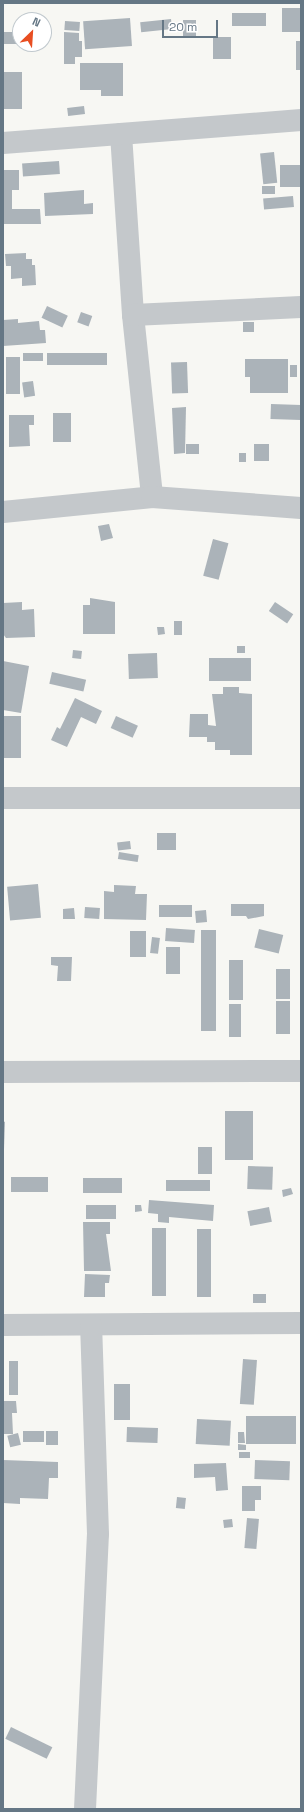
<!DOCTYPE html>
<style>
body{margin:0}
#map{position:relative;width:304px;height:1812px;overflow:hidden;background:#f7f7f3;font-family:"Space Grotesk",sans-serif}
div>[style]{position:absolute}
.building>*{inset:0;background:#abb3b9;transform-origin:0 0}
.minor>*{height:22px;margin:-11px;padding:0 11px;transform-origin:11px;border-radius:11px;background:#c4c8cb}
span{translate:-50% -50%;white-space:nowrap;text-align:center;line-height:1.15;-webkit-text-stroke:4px #fff;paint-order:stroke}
.frame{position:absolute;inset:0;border:4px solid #657785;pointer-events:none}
.north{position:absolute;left:12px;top:12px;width:40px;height:40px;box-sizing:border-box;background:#fff;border:1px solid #c1c9ce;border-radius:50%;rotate:25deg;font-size:11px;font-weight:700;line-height:16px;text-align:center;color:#657785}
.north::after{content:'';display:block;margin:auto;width:14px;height:18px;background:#e84e22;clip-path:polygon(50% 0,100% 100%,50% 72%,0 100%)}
.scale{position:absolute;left:162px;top:20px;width:56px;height:18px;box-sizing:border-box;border:2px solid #657785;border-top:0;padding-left:5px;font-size:12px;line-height:14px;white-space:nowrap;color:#657785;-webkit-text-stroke:3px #fff;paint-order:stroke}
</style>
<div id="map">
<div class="building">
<div style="left:301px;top:8px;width:24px;height:19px;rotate:90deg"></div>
<div style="left:266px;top:13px;width:13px;height:34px;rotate:90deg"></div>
<div style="left:130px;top:18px;width:28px;height:47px;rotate:86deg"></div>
<div style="left:171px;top:19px;width:10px;height:31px;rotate:84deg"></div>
<div style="left:196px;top:20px;width:16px;height:13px;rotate:90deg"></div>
<div style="left:65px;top:21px;width:15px;height:9px;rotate:4deg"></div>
<div style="left:20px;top:32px;width:12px;height:16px;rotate:90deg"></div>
<div style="clip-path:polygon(64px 32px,79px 33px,79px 41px,82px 41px,82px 57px,75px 57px,75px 64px,64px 64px)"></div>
<div style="left:213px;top:37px;width:18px;height:22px"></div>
<div style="left:296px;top:41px;width:5px;height:29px"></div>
<div style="clip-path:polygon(80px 63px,123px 63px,123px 96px,101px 96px,101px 90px,80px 90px)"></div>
<div style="left:3px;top:72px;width:19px;height:37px"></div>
<div style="left:84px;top:106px;width:8px;height:17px;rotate:83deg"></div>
<div style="left:274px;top:152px;width:31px;height:14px;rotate:84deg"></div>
<div style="left:59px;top:161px;width:13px;height:37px;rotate:86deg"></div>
<div style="left:301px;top:165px;width:22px;height:21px;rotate:90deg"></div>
<div style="clip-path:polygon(3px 170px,19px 170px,19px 190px,12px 190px,12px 209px,40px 209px,41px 224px,3px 224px)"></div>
<div style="left:275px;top:186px;width:8px;height:13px;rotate:90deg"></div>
<div style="clip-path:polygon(84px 190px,84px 204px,93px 203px,93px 214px,45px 216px,44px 193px)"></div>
<div style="left:293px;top:196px;width:11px;height:30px;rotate:85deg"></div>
<div style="clip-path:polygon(26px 253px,26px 259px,32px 259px,32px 265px,35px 265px,36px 285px,22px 286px,22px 278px,11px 279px,11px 266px,6px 266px,5px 254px)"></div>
<div style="left:47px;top:306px;width:23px;height:13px;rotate:25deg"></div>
<div style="left:81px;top:312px;width:12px;height:11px;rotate:20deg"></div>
<div style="clip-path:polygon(18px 319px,18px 323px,39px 321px,40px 330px,45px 330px,46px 343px,3px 346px,3px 320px)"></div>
<div style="left:254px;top:322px;width:10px;height:11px;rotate:90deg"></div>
<div style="left:43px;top:353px;width:8px;height:20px;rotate:90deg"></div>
<div style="left:47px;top:353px;width:60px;height:12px"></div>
<div style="left:6px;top:357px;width:14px;height:37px"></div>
<div style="clip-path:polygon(245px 359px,288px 359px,288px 393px,250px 393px,250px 377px,245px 377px)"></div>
<div style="left:187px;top:362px;width:31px;height:16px;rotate:88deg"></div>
<div style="left:290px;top:365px;width:7px;height:12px"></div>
<div style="left:33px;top:381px;width:15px;height:11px;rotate:82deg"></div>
<div style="left:271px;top:404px;width:30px;height:15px;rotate:2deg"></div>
<div style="clip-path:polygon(186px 407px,185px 453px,174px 454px,172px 408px)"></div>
<div style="left:53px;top:413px;width:18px;height:29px"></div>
<div style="clip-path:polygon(9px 415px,34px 415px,34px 425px,29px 425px,30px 446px,9px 447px)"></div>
<div style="left:199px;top:444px;width:10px;height:13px;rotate:90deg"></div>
<div style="left:254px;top:444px;width:15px;height:17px"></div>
<div style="left:239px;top:453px;width:7px;height:9px"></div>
<div style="clip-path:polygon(109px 524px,113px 538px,101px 541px,98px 526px)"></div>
<div style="left:213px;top:539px;width:16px;height:38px;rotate:15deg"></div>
<div style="clip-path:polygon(90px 598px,115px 602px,115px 634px,83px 634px,83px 605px,90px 605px)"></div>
<div style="clip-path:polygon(22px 602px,22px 610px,34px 609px,35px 637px,6px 638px,3px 634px,3px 603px)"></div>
<div style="left:275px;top:602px;width:22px;height:11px;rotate:34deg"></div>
<div style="left:174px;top:621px;width:8px;height:14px"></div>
<div style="clip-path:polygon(157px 627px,164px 627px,165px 634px,158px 635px)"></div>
<div style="left:237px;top:646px;width:8px;height:7px"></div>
<div style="left:73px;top:650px;width:9px;height:8px;rotate:6deg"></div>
<div style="left:157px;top:653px;width:25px;height:29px;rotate:88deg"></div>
<div style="left:251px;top:658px;width:23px;height:42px;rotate:90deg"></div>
<div style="clip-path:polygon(3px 661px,29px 666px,21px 713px,3px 710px)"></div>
<div style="left:52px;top:672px;width:35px;height:12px;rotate:13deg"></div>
<div style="clip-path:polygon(223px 687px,239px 687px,239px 693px,252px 694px,252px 755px,230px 755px,230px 750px,215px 750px,215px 742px,207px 742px,207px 737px,189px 737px,190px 714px,208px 714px,208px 725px,216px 726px,212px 694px,223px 694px)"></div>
<div style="clip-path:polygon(75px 698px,102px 711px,96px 724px,81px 717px,67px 747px,51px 740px,57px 727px,60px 729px)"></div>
<div style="left:3px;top:716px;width:18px;height:42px"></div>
<div style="left:116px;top:716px;width:24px;height:13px;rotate:24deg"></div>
<div style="left:157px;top:833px;width:19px;height:17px"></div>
<div style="left:130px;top:841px;width:8px;height:13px;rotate:83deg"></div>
<div style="left:119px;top:852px;width:20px;height:7px;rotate:9deg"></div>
<div style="left:38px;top:884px;width:34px;height:31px;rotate:85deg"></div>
<div style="clip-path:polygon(114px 885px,136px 886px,135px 894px,147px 894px,146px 920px,104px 919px,104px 891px,114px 892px)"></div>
<div style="clip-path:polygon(231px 904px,264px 904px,264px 916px,248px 919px,246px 916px,231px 916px)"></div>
<div style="left:159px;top:905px;width:33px;height:12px"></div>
<div style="left:85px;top:907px;width:15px;height:11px;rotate:4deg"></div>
<div style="clip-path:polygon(74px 908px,75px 919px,63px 919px,63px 909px)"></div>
<div style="left:206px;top:910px;width:12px;height:11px;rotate:85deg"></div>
<div style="left:166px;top:928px;width:29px;height:13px;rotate:4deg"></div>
<div style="left:259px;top:929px;width:25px;height:19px;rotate:14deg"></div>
<div style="left:201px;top:930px;width:15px;height:101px"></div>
<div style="left:130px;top:931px;width:16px;height:26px"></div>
<div style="left:152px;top:937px;width:8px;height:16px;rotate:7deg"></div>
<div style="left:166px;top:947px;width:14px;height:27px"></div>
<div style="clip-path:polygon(51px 957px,72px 957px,71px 981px,57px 981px,58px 966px,51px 965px)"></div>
<div style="left:229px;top:960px;width:14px;height:40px"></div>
<div style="left:276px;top:969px;width:14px;height:30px"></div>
<div style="left:276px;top:1001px;width:14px;height:33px"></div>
<div style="left:229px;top:1004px;width:12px;height:33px"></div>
<div style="left:225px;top:1111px;width:28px;height:49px"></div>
<div style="clip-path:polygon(3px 1121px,5px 1122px,4px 1149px,3px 1149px)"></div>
<div style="left:198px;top:1147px;width:14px;height:27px"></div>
<div style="left:248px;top:1166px;width:25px;height:23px;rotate:2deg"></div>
<div style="left:11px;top:1177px;width:37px;height:15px"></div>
<div style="left:83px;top:1178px;width:39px;height:15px"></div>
<div style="left:210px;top:1180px;width:11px;height:44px;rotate:90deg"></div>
<div style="clip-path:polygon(291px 1188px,293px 1194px,283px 1197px,282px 1190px)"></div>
<div style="clip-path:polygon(149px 1200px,214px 1205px,213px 1221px,169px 1217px,169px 1223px,158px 1222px,158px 1214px,148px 1213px)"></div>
<div style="left:116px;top:1205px;width:14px;height:30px;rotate:90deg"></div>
<div style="clip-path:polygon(135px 1205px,141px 1205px,142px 1211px,135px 1212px)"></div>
<div style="left:269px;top:1207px;width:15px;height:22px;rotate:79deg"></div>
<div style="clip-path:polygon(83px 1222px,110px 1222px,110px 1234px,106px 1234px,111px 1271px,84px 1271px)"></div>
<div style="left:152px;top:1228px;width:14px;height:68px"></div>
<div style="left:197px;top:1229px;width:14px;height:68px"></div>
<div style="clip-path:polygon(85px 1274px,110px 1275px,109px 1283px,105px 1283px,105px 1297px,84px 1297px)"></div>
<div style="left:253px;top:1294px;width:13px;height:9px"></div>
<div style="left:243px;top:1359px;width:14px;height:45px;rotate:4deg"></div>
<div style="left:9px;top:1361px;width:9px;height:34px"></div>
<div style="left:114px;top:1384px;width:16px;height:36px"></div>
<div style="clip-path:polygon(4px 1401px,16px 1401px,17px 1413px,12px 1413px,13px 1434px,3px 1434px)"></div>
<div style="left:246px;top:1416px;width:50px;height:28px"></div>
<div style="left:197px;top:1419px;width:34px;height:25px;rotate:3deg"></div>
<div style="left:127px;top:1427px;width:31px;height:15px;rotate:2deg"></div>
<div style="left:23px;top:1431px;width:21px;height:11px"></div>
<div style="left:46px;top:1431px;width:12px;height:14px"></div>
<div style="clip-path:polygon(238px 1432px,244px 1432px,245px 1443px,238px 1443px)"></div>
<div style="left:18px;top:1433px;width:12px;height:11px;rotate:76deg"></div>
<div style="clip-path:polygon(238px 1444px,246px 1445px,246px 1450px,238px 1450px)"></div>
<div style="left:239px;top:1452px;width:11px;height:6px"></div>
<div style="clip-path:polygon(3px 1460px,58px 1462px,58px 1478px,49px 1478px,48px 1499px,20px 1498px,20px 1504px,3px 1503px)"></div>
<div style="left:255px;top:1460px;width:35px;height:19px;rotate:2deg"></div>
<div style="clip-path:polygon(226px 1463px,228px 1490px,216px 1491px,215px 1477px,194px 1478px,194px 1464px)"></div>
<div style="clip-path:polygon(242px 1486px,261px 1486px,261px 1500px,255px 1500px,255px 1511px,242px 1511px)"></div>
<div style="left:177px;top:1497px;width:9px;height:11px;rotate:6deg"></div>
<div style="left:247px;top:1518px;width:12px;height:30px;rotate:5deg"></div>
<div style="left:232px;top:1519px;width:8px;height:9px;rotate:83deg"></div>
<div style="left:11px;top:1727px;width:46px;height:13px;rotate:26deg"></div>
</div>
<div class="minor">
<div style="left:121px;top:134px;width:181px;rotate:86.2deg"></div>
<div style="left:133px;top:315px;width:183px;rotate:84deg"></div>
<div style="left:3px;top:143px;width:299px;rotate:-4.4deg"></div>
<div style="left:133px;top:315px;width:168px;rotate:-2.7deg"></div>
<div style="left:3px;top:512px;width:150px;rotate:-5.7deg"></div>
<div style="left:152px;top:497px;width:149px;rotate:4.2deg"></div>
<div style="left:3px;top:798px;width:298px"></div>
<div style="left:3px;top:1072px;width:298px;rotate:-0.2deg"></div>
<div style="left:3px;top:1325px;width:298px;rotate:-0.4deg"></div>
<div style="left:85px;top:1809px;width:275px;rotate:-87.3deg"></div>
<div style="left:98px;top:1534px;width:208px;rotate:-91.9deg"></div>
</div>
<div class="frame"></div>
<div class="north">N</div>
<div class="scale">20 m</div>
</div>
